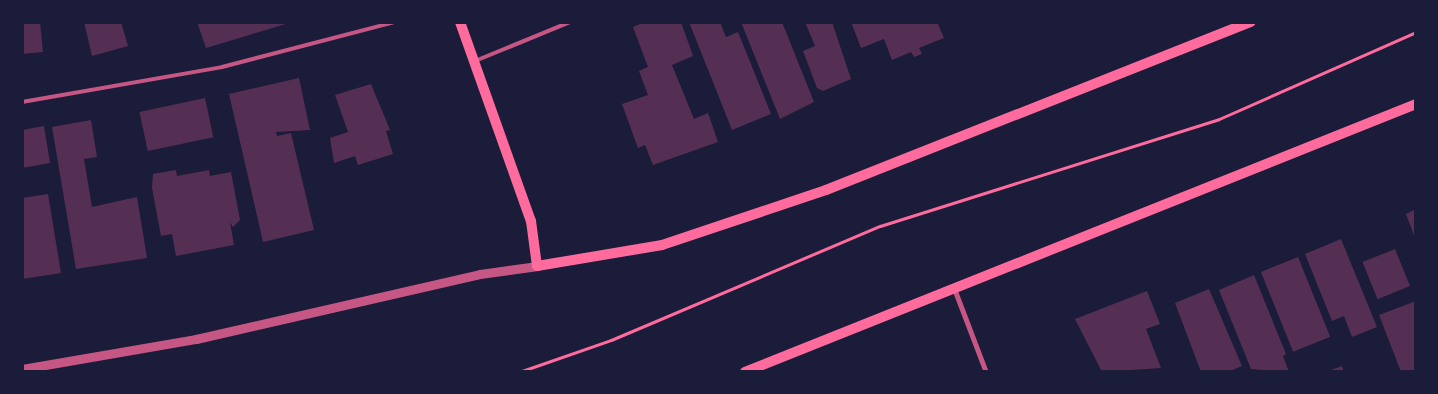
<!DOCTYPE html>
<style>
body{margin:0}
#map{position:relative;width:1438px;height:394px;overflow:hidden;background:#1b1b3a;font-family:Cabin,sans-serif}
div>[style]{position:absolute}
.building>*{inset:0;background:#542f53;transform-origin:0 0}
.path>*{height:3px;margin:-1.5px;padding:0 1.5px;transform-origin:1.5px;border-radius:1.5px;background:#ff6b9d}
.service>*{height:4px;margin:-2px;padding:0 2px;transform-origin:2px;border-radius:2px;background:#c65784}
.minor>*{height:5px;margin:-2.5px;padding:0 2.5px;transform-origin:2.5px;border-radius:2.5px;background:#c65784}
.tertiary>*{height:9px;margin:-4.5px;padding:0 4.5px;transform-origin:4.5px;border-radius:4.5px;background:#c65784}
.secondary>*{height:10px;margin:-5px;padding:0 5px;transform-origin:5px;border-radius:5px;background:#ff6b9d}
span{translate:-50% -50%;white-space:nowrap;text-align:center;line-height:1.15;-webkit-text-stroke:5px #1b1b3a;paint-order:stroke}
.frame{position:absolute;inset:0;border:24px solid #1b1b3a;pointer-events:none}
</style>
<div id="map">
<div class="building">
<div style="clip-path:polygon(22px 22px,40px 22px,43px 52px,22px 54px)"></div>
<div style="clip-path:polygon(84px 22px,121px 22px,128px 46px,92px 56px)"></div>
<div style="clip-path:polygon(197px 22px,289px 22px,289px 23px,206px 48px)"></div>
<div style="clip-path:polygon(645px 22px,681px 22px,693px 56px,672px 65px,694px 119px,708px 113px,718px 142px,653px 165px,645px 145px,638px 148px,622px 104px,648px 95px,639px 71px,648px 67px,633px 27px)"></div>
<div style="clip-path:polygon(689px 22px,720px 22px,726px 37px,738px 32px,771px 114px,732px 130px)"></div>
<div style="clip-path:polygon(741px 22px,782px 22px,814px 102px,780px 119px)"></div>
<div style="clip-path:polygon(805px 22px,832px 22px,851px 79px,823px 91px,817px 88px,803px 51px,815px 46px)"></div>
<div style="clip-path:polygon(851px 22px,937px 22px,944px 38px,919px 48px,922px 54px,914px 57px,911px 52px,892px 60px,884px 39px,861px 48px)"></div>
<div style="clip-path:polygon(299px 78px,310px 130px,276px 132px,277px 136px,291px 133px,314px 230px,263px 242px,229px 94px)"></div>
<div style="clip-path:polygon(371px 84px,390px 130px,386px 131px,393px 154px,358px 165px,355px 156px,334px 163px,330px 138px,348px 132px,335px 95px)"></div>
<div style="left:205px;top:98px;width:40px;height:67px;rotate:78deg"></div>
<div style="clip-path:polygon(91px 120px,97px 157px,84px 159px,92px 207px,137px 197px,147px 258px,76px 269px,52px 127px)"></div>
<div style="clip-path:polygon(44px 126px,50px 163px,22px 168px,22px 130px)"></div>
<div style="clip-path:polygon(176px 170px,177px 176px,209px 170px,210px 176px,231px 172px,240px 220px,233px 227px,230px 222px,234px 245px,176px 256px,172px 234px,161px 236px,152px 188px,153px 174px)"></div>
<div style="clip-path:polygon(48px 194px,61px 273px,22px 279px,22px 198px)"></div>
<div style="clip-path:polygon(1416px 209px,1416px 238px,1415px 238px,1406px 214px)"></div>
<div style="clip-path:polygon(1341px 239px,1377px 327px,1352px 337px,1344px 316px,1332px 321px,1305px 254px)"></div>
<div style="left:1395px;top:249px;width:40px;height:35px;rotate:68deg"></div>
<div style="left:1298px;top:257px;width:86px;height:40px;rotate:68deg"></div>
<div style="clip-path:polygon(1254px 275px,1286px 354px,1283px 356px,1289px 372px,1251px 369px,1219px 290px)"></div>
<div style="clip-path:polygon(1209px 289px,1242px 366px,1228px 372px,1201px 372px,1175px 303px)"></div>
<div style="clip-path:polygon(1147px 291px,1160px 324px,1146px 329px,1161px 368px,1102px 372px,1075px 319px)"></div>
<div style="clip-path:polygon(1416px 301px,1416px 372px,1401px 372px,1379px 315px)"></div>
<div style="clip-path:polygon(1342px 366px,1344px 372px,1328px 372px,1328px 371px)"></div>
</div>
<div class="path">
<div style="left:519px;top:372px;width:97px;rotate:-19.2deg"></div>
<div style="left:611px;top:340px;width:292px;rotate:-23deg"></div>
<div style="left:880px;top:226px;width:355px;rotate:-17.5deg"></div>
<div style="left:1219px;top:119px;width:215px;rotate:-23.8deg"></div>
</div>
<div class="service">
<div style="left:475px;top:61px;width:103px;rotate:-22.3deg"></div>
<div style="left:22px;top:102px;width:203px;rotate:-9.9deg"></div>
<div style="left:222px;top:67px;width:179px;rotate:-14.6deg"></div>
</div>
<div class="minor">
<div style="left:955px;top:291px;width:87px;rotate:69.1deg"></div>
</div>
<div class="tertiary">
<div style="left:22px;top:369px;width:177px;rotate:-9.8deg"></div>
<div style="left:196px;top:339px;width:291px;rotate:-12.9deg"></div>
<div style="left:480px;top:274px;width:58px;rotate:-8deg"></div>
</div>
<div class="secondary">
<div style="left:460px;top:22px;width:211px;rotate:70.4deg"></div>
<div style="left:531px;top:221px;width:45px;rotate:82.4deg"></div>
<div style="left:537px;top:266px;width:127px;rotate:-9.5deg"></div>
<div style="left:662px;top:245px;width:173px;rotate:-18.5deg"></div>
<div style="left:826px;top:190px;width:457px;rotate:-21.6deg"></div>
<div style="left:745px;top:372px;width:723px;rotate:-21.77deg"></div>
</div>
<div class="frame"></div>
</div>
